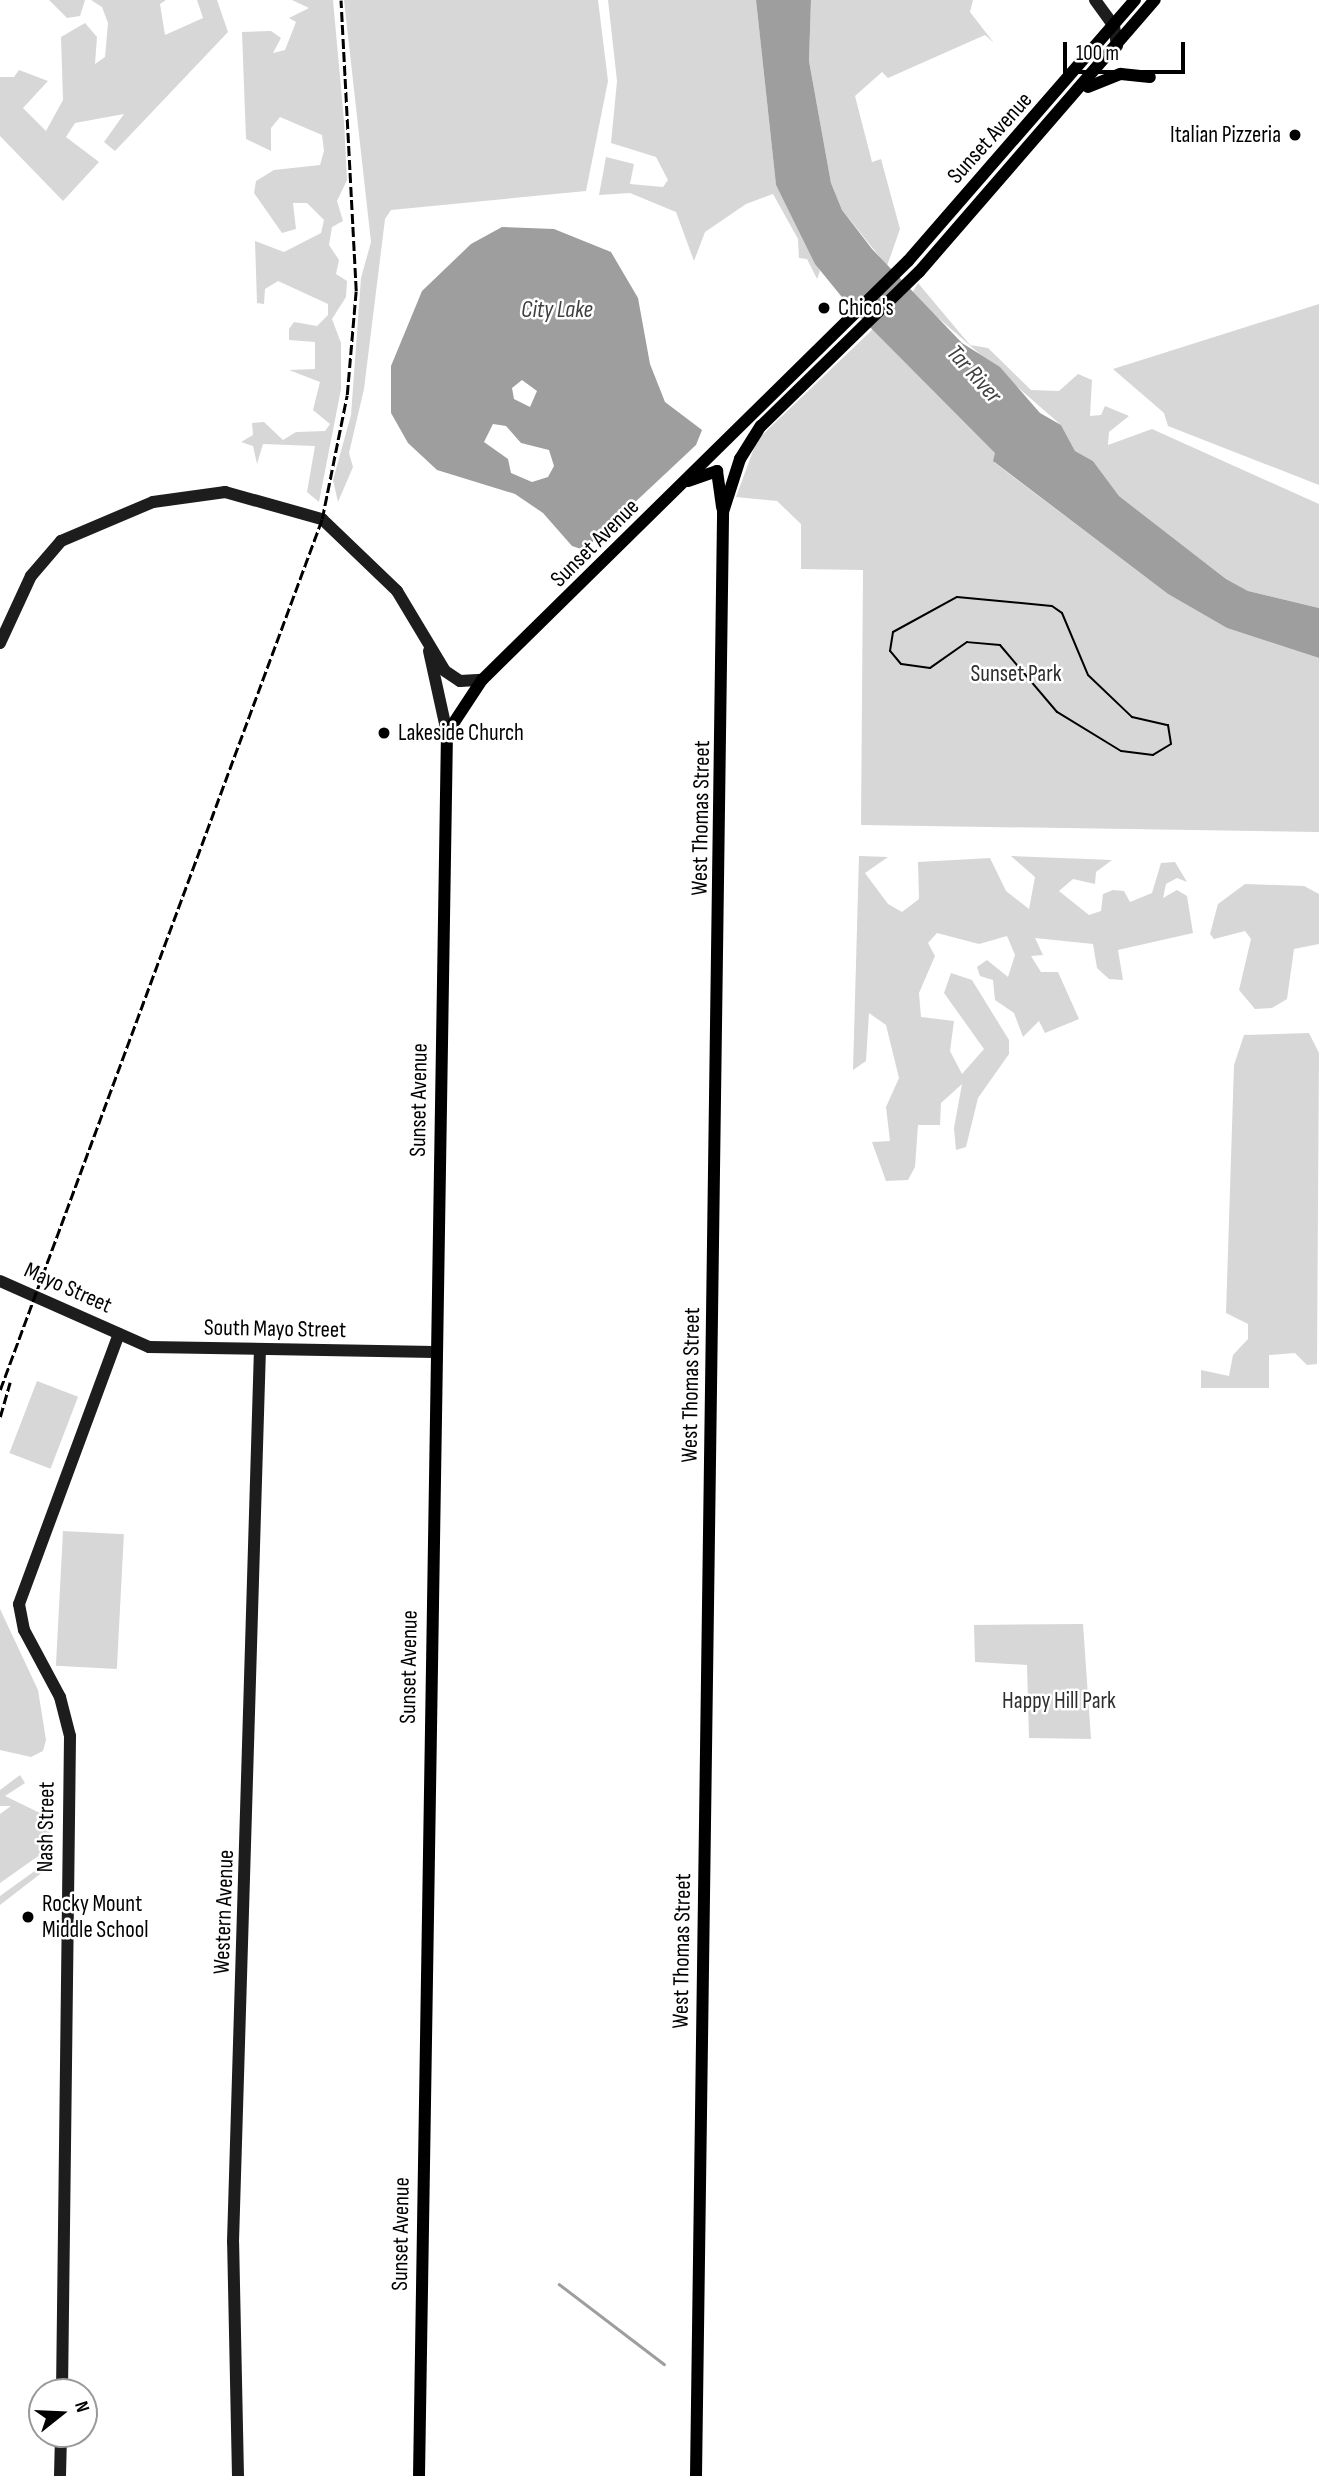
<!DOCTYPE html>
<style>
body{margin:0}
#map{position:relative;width:1319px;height:2476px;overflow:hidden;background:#fff;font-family:"Sofia Sans Condensed",sans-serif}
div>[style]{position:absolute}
.green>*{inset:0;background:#d7d7d7;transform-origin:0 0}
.water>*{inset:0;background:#9e9e9e}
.stream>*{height:2.5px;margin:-1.25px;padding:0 1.25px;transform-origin:1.25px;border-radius:1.25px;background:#9e9e9e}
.secondary>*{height:12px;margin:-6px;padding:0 6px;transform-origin:6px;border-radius:6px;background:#1d1d1d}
.primary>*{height:12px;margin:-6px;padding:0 6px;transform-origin:6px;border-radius:6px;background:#000}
.tram>*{height:2px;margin:-1px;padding:0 1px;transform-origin:1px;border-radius:1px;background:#000}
.rail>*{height:2.5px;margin-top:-1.25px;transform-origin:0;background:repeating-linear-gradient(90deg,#000 0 10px,transparent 0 13.5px)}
.dots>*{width:19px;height:19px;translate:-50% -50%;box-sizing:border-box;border:4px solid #fff;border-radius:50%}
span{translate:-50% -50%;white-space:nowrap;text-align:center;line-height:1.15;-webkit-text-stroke:5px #fff;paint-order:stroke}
.poi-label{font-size:23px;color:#000}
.right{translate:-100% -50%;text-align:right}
.left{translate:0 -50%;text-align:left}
.street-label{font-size:23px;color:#000}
.park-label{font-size:23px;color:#2e2e2e}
.water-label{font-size:24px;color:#3f3f3f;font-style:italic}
.north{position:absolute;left:28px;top:2378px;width:70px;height:70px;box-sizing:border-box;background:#fff;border:2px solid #999;border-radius:50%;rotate:72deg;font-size:19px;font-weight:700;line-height:28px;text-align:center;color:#000}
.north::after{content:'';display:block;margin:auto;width:24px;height:32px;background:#000;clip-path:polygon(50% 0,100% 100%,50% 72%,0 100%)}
.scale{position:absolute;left:1063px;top:42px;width:122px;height:32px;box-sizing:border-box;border:4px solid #000;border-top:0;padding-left:9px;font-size:21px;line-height:24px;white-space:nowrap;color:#000;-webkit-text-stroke:5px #fff;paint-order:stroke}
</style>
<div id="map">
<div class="green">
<div style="clip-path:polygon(49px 0,85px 0,80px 16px,67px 18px)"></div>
<div style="clip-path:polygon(91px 0,166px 0,160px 4px,165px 35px,203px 18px,197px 0,217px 0,228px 32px,115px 151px,104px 142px,124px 114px,75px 123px,66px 137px,99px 162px,63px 201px,0 136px,0 77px,14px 77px,19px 70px,48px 81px,23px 108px,46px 131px,63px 100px,61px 37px,85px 23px,97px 37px,95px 64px,105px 57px,108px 23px,102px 7px)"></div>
<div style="clip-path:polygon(292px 0,333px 0,344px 121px,347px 180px,337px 201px,343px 221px,332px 227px,329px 245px,339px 260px,336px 274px,347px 281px,346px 297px,332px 319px,341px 343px,341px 389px,319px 502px,307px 492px,315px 446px,263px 444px,257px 464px,253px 446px,241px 442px,253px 435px,252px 423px,264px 422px,283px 440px,296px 432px,325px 431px,330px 424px,313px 410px,320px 382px,289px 370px,315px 369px,315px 342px,289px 340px,289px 329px,294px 322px,317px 326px,328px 315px,328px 304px,278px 281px,265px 289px,264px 304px,257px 303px,255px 241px,284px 252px,321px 233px,324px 220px,307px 203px,293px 203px,296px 229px,282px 233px,254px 193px,256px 181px,274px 170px,320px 165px,324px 151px,322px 135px,280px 117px,271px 128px,271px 151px,246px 139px,242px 32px,271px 31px,281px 38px,273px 53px,285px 50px,296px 22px,289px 18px,309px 8px)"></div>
<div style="clip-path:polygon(344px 0,598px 0,608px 81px,586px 191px,391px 210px,385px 219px,364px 389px,349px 453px,353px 467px,338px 502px,333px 480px,351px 415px,361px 278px,371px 242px)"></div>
<div style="clip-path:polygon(608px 0,756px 0,776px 185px,820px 271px,817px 279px,807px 259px,799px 258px,798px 239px,773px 194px,746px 204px,705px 232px,694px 261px,676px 212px,630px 193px,599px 195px,606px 157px,634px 164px,630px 184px,663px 187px,668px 180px,656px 157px,611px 143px,617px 81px)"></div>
<div style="clip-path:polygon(811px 0,973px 0,970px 12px,994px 43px,985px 35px,888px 78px,882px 72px,855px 96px,872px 162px,881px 159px,900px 229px,887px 266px,842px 210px,831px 183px,809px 61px)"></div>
<div style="clip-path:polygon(918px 283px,970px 345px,988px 348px,1031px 390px,1059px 391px,1078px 374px,1092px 380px,1090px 416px,1101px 415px,1105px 406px,1129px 416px,1109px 432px,1108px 445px,1152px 429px,1319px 504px,1319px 608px,1248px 591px,1226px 579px,1119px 496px,1093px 461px,1075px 451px,1061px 425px,919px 301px,912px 293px)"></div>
<div style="clip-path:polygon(1319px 304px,1319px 485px,1168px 426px,1164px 413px,1113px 369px)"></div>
<div style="clip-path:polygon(873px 329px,996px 453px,995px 463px,1168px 594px,1227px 628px,1319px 658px,1319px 832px,861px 825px,863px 570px,801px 569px,801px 524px,777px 501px,736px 497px,757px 440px)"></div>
<div style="clip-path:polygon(859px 856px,888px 857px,865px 873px,888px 904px,902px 912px,919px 899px,918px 862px,990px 858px,1006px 891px,1029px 909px,1035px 877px,1011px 856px,1112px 860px,1096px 872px,1095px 884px,1073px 879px,1059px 891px,1089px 915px,1101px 911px,1103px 894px,1113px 890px,1124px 891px,1130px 902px,1152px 893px,1161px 863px,1175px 862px,1187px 882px,1177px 878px,1166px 884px,1163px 898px,1177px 890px,1187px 896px,1193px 933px,1118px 950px,1123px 980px,1109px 979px,1097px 968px,1093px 944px,1035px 938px,1043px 955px,1031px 956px,1041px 972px,1058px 972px,1079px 1019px,1045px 1033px,1039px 1021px,1023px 1037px,1014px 1013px,995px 1000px,993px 980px,980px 976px,977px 967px,987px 960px,1008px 977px,1015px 955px,1007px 936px,979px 944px,937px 933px,928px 943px,935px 956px,919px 993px,921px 1017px,954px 1021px,950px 1051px,962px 1074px,984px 1049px,944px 993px,951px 973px,972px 980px,1009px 1040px,1009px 1054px,978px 1098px,966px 1147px,956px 1150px,954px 1128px,962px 1084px,941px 1103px,940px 1125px,918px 1125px,915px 1167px,908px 1180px,886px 1181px,872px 1142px,890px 1141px,886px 1107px,899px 1078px,886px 1025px,869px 1013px,866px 1061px,853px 1070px)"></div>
<div style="clip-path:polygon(1245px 884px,1304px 886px,1319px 894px,1319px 944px,1294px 949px,1287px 999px,1272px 1008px,1255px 1009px,1239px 990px,1251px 939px,1245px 931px,1214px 939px,1210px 934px,1218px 904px)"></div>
<div style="clip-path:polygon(1309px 1033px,1319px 1053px,1317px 1364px,1307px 1365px,1295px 1353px,1269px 1355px,1269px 1388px,1201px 1388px,1201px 1370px,1229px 1376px,1233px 1355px,1248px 1339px,1248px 1324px,1226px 1313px,1234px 1065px,1244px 1035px)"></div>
<div style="left:37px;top:1381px;width:44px;height:77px;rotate:21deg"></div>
<div style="left:63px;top:1531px;width:61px;height:135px;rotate:3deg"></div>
<div style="clip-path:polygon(0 1609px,38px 1690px,46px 1740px,43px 1751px,31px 1757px,0 1750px)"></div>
<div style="clip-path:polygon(1083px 1624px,1091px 1739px,1029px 1738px,1027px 1665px,975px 1662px,974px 1625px)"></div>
<div style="clip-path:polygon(20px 1775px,25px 1783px,5px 1796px,42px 1814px,50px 1830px,51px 1857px,44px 1871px,0 1905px,0 1896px,36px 1870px,44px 1852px,0 1883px,0 1814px,11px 1806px,0 1806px,0 1790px)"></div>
</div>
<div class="water">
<div style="clip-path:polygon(756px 0,811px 0,809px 61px,831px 183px,842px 210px,872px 249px,962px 343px,1000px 367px,1040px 413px,1061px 425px,1075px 451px,1093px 461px,1119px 496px,1226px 579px,1248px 591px,1319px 608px,1319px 658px,1227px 628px,1168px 594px,993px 461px,995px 453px,850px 307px,815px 264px,776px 185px)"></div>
<div style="clip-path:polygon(evenodd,502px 227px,554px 229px,611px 252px,638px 298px,650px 364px,665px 402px,702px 430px,696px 445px,584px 550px,572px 546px,543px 513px,515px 494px,437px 470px,408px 443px,391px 413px,391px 366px,422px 291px,471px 244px,502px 227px,522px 380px,537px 391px,530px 407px,514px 399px,512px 388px,522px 380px,502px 227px,493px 424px,506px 426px,521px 443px,549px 450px,554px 466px,548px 477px,532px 482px,511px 473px,508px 459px,484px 442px,493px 424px)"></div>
</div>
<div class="stream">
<div style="left:559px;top:2284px;width:132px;rotate:37.3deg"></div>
</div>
<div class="secondary">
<div style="left:1095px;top:0;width:32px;rotate:54deg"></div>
<div style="left:1114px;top:26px;width:20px;rotate:81deg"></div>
<div style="left:0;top:643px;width:74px;rotate:-65.2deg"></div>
<div style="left:31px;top:576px;width:46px;rotate:-49.4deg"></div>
<div style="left:61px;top:541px;width:100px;rotate:-23deg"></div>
<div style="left:153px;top:502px;width:73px;rotate:-7.9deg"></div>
<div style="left:225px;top:492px;width:101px;rotate:15.6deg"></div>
<div style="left:322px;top:519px;width:104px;rotate:43.8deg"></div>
<div style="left:397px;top:591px;width:93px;rotate:59deg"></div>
<div style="left:445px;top:671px;width:18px;rotate:34deg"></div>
<div style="left:460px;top:681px;width:22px;rotate:-3deg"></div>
<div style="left:429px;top:651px;width:84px;rotate:77.6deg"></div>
<div style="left:0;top:1281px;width:163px;rotate:23.9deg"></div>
<div style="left:149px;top:1347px;width:285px;rotate:1deg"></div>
<div style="left:62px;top:2392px;width:656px;rotate:-89.3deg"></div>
<div style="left:70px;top:1736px;width:40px;rotate:-104.4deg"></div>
<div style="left:60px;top:1697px;width:76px;rotate:-118.2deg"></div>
<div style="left:24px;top:1630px;width:26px;rotate:-101deg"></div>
<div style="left:19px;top:1604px;width:288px;rotate:-69.7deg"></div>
<div style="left:60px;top:2476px;width:42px;rotate:-88.6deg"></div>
<div style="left:238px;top:2476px;width:234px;rotate:-91.2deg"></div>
<div style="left:233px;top:2242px;width:892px;rotate:-88.27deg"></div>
</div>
<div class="primary">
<div style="left:1088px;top:87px;width:35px;rotate:-22deg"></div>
<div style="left:1121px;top:74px;width:29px;rotate:6deg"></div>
<div style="left:688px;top:481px;width:31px;rotate:-19deg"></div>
<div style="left:717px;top:471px;width:37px;rotate:82deg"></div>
<div style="left:419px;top:2476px;width:1743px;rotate:-89.08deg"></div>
<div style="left:447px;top:733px;width:64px;rotate:-56.6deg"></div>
<div style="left:482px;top:680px;width:598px;rotate:-44.53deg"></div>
<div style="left:908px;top:261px;width:346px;rotate:-49deg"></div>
<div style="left:696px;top:2476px;width:1964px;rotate:-89.21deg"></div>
<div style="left:723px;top:512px;width:56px;rotate:-72.2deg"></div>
<div style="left:740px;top:459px;width:39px;rotate:-58deg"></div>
<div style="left:761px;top:426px;width:221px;rotate:-44.3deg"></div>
<div style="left:919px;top:272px;width:360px;rotate:-49.1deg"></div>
</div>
<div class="tram">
<div style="left:957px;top:597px;width:95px;rotate:5.4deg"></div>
<div style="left:1052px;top:606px;width:12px;rotate:35deg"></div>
<div style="left:1062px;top:613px;width:67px;rotate:67.2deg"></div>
<div style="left:1088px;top:675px;width:61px;rotate:43.7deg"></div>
<div style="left:1132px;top:717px;width:37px;rotate:13deg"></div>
<div style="left:1168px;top:725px;width:19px;rotate:81deg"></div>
<div style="left:1171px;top:744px;width:21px;rotate:149deg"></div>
<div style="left:1153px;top:755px;width:32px;rotate:-173deg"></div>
<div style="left:1121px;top:751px;width:75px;rotate:-148.6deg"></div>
<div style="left:1057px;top:712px;width:88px;rotate:-130.4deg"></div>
<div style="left:1000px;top:645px;width:33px;rotate:-175deg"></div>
<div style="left:967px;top:642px;width:45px;rotate:144.9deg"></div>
<div style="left:930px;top:668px;width:29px;rotate:-172deg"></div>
<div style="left:901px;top:664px;width:17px;rotate:-130deg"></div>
<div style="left:890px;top:651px;width:19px;rotate:-81deg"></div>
<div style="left:893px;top:632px;width:73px;rotate:-28.7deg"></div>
</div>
<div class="rail">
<div style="left:0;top:1390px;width:929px;rotate:-69.71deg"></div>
<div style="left:322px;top:519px;width:126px;rotate:-78.6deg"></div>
<div style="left:347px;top:395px;width:104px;rotate:-85.1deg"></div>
<div style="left:356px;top:291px;width:291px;rotate:-93deg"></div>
<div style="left:0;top:1417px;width:36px;rotate:-74deg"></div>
</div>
<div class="dots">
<div style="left:1295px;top:135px;background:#000"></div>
<div style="left:824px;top:308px;background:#000"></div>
<div style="left:384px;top:733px;background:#000"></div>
<div style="left:28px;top:1917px;background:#000"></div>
</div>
<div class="poi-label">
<span class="right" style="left:1281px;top:135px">Italian Pizzeria</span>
<span class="left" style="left:838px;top:308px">Chico's</span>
<span class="left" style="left:398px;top:733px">Lakeside Church</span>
<span class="left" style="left:42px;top:1917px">Rocky Mount<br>Middle School</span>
</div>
<div class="street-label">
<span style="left:990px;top:138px;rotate:-48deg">Sunset Avenue</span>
<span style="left:595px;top:543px;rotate:-45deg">Sunset Avenue</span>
<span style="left:701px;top:818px;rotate:-89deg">West Thomas Street</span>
<span style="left:419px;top:1100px;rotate:-89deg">Sunset Avenue</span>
<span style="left:68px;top:1288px;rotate:24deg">Mayo Street</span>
<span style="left:275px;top:1329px;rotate:1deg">South Mayo Street</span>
<span style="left:691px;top:1385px;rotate:-89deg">West Thomas Street</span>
<span style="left:409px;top:1667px;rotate:-89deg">Sunset Avenue</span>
<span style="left:46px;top:1827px;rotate:-89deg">Nash Street</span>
<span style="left:224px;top:1912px;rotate:-88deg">Western Avenue</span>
<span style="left:682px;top:1951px;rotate:-89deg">West Thomas Street</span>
<span style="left:401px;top:2234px;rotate:-89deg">Sunset Avenue</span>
</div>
<div class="park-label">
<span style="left:1016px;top:674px">Sunset Park</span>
<span style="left:1059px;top:1701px">Happy Hill Park</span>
</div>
<div class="water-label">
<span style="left:557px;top:310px">City Lake</span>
<span style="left:974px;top:374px;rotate:48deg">Tar River</span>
</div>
<div class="north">N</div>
<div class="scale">100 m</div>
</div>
